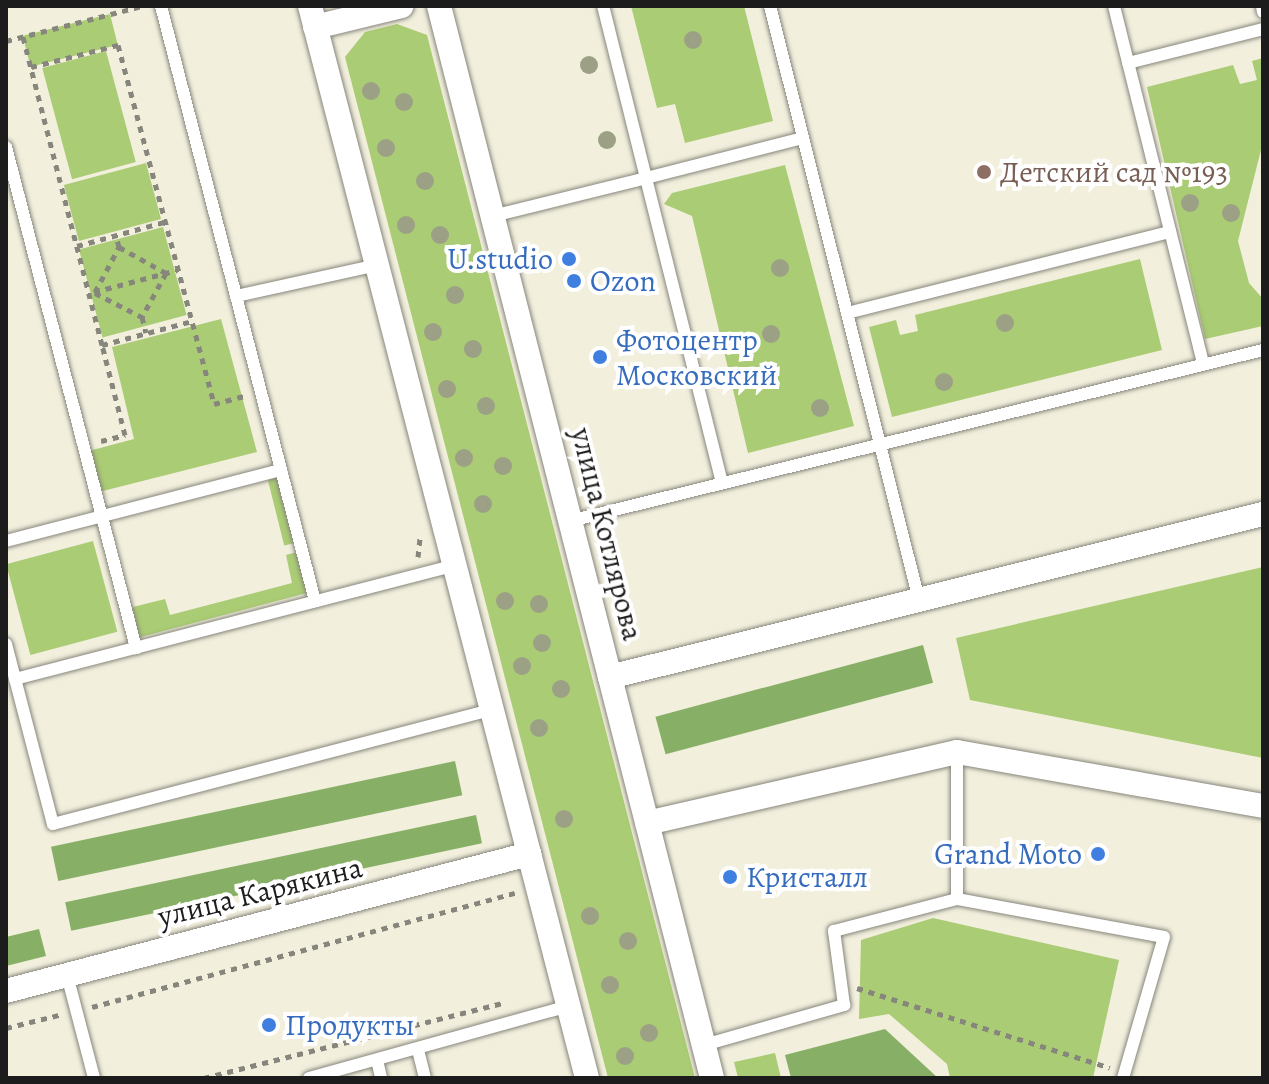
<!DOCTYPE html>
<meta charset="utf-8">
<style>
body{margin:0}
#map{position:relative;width:1269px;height:1084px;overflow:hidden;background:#f2efdd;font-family:Alegreya,serif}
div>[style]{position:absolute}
.green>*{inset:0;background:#aacc74;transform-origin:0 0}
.forest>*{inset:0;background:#87b066;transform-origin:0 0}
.path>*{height:5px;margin-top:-2.5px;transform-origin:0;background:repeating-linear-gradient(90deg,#87867c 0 6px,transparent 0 12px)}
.roads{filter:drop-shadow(0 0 2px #87867c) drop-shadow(0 0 2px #87867c)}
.service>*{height:12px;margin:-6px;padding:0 6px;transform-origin:6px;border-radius:6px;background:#fff}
.minor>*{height:24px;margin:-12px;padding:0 12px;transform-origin:12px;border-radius:12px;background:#fff}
.trees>*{width:18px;height:18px;margin:-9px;border-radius:50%;background:#9ca186}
.dots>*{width:22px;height:22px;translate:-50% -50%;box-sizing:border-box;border:4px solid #fff;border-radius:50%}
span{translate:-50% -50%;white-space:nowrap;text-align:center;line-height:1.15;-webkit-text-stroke:8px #fff;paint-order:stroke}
.education-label{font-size:30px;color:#785e54}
.left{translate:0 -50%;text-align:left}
.shop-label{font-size:30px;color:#366cbe}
.right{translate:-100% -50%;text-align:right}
.street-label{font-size:30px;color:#1c1c1c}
.frame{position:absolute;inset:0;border:8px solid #1c1c1c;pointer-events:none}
</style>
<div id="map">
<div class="green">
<div style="clip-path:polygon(631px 6px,744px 6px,773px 121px,685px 143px,675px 104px,657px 108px)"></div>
<div style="left:110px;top:14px;width:32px;height:90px;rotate:76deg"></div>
<div style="clip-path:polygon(397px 24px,427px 35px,695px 1078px,608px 1078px,345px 57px,365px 32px)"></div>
<div style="left:106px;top:51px;width:115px;height:66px;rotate:75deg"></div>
<div style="clip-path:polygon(1263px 58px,1263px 142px,1238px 241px,1249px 283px,1263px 299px,1263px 326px,1205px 339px,1147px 87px,1233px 65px,1240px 84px,1257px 80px,1252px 61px)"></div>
<div style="left:146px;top:163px;width:58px;height:85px;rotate:75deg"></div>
<div style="clip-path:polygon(785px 165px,854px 426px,748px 453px,692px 216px,664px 204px,672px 193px)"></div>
<div style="left:163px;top:227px;width:91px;height:87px;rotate:75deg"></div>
<div style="clip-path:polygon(1140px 259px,1162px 350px,892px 417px,869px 327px,896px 320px,900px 335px,918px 331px,915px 315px)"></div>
<div style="clip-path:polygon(221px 319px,257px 452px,95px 493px,85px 452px,134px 439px,112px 347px)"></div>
<div style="left:278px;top:475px;width:70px;height:11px;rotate:76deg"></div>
<div style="left:93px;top:541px;width:94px;height:90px;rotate:75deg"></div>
<div style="clip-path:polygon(297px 552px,307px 593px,137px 638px,129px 608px,165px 599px,170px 615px,292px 583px,286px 555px)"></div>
<div style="clip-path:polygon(1263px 567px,1263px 758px,970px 700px,956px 638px)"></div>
<div style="clip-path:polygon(933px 918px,1119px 960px,1093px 1078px,950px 1078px,947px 1064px,889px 1014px,859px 1019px,861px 940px)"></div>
<div style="clip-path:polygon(775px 1053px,781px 1078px,738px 1078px,734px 1062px)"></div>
</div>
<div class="forest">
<div style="left:923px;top:645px;width:39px;height:277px;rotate:75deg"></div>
<div style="left:455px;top:761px;width:35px;height:413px;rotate:78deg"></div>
<div style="left:476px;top:815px;width:29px;height:420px;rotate:78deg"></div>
<div style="clip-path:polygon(39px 929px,46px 956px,6px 966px,6px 937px)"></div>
<div style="clip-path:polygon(885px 1029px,938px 1078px,791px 1078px,785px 1055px)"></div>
</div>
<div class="path">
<div style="left:23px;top:37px;width:318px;rotate:75.6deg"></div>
<div style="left:102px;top:345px;width:93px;rotate:-14.9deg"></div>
<div style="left:6px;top:41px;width:140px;rotate:-14.4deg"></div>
<div style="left:31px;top:67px;width:90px;rotate:-14.2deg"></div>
<div style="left:118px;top:45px;width:372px;rotate:75deg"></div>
<div style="left:214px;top:404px;width:31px;rotate:-15deg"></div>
<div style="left:77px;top:246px;width:90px;rotate:-15.4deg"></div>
<div style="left:119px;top:247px;width:54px;rotate:29deg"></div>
<div style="left:166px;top:273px;width:50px;rotate:118.6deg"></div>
<div style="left:142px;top:317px;width:16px;rotate:76deg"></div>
<div style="left:94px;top:292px;width:86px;rotate:-14.8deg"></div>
<div style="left:95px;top:292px;width:51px;rotate:-61.9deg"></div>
<div style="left:119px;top:247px;width:12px;rotate:-104deg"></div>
<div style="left:95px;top:293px;width:53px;rotate:27.1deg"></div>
<div style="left:101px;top:441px;width:25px;rotate:-14deg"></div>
<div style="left:125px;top:435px;width:93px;rotate:-104.3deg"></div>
<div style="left:418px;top:557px;width:19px;rotate:-84deg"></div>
<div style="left:857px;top:988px;width:265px;rotate:17.5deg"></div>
<div style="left:92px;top:1007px;width:438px;rotate:-15.1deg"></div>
<div style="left:6px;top:1028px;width:55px;rotate:-13.8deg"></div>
<div style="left:204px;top:1078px;width:311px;rotate:-14.1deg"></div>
</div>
<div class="roads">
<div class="service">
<div style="left:161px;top:6px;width:615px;rotate:75.49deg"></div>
<div style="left:770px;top:6px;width:612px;rotate:75.92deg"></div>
<div style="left:1114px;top:6px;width:368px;rotate:76deg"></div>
<div style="left:1262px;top:6px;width:6px;rotate:81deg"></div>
<div style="left:1128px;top:63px;width:139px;rotate:-14.1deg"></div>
<div style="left:6px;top:147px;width:518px;rotate:75.45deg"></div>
<div style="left:493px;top:216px;width:158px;rotate:-13.9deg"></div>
<div style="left:646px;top:178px;width:177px;rotate:-104deg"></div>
<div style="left:236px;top:296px;width:144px;rotate:-12.4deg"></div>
<div style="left:847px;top:313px;width:333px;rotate:-14.1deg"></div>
<div style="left:722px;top:483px;width:314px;rotate:-104deg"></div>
<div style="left:646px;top:178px;width:162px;rotate:-14.3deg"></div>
<div style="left:570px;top:521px;width:714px;rotate:-13.86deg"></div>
<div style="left:6px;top:541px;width:284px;rotate:-14.5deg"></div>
<div style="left:6px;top:644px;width:186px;rotate:75.4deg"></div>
<div style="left:53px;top:824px;width:454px;rotate:-14.6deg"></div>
<div style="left:15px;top:679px;width:455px;rotate:-14.5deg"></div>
<div style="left:957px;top:752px;width:147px;rotate:90deg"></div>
<div style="left:957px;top:899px;width:210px;rotate:10.4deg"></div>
<div style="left:1164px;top:937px;width:147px;rotate:106.2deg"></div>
<div style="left:67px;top:975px;width:106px;rotate:75.3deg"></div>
<div style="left:704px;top:1045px;width:146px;rotate:-15.9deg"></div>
<div style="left:844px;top:1005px;width:75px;rotate:-97.7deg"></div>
<div style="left:834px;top:931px;width:127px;rotate:-14.6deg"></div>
<div style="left:418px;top:1050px;width:29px;rotate:76deg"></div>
<div style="left:377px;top:1060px;width:18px;rotate:77deg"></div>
<div style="left:309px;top:1078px;width:269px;rotate:-15.5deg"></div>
</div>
<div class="minor">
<div style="left:310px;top:6px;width:1107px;rotate:75.51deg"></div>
<div style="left:439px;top:6px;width:1106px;rotate:75.71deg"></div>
<div style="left:315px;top:27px;width:89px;rotate:-13.6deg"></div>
<div style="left:610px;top:677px;width:673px;rotate:-14.02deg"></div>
<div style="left:647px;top:823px;width:318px;rotate:-12.9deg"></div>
<div style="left:957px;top:752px;width:311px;rotate:10deg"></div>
<div style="left:6px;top:991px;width:541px;rotate:-14.68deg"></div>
</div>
</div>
<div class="trees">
<div style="left:693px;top:40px"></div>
<div style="left:589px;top:65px"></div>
<div style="left:371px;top:91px"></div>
<div style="left:404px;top:102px"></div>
<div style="left:607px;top:140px"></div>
<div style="left:386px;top:148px"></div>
<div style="left:425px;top:181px"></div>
<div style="left:1190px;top:203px"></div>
<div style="left:1231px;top:213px"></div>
<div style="left:406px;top:225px"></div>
<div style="left:440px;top:235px"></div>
<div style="left:780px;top:268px"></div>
<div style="left:455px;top:295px"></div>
<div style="left:1005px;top:323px"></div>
<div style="left:433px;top:332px"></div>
<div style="left:771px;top:334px"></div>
<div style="left:473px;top:349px"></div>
<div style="left:944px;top:382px"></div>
<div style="left:447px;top:389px"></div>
<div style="left:486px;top:406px"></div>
<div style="left:820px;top:408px"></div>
<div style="left:464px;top:458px"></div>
<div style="left:503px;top:466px"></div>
<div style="left:483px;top:504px"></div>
<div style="left:505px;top:601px"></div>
<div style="left:539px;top:604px"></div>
<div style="left:542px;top:643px"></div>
<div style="left:522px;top:666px"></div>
<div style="left:561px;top:689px"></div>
<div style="left:539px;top:728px"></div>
<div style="left:564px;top:819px"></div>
<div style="left:590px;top:916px"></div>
<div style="left:628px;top:941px"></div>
<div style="left:610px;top:985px"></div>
<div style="left:649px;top:1033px"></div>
<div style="left:625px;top:1056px"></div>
</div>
<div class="dots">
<div style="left:984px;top:172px;background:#8d6e63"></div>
<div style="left:569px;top:259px;background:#3f7fe0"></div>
<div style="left:574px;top:281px;background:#3f7fe0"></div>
<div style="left:600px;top:357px;background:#3f7fe0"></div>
<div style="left:1098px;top:854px;background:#3f7fe0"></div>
<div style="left:730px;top:877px;background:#3f7fe0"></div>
<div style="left:269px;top:1025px;background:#3f7fe0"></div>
</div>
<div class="education-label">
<span class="left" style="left:1000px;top:172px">Детский сад №193</span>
</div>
<div class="shop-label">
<span class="right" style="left:553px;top:259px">U.studio</span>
<span class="left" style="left:590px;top:281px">Ozon</span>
<span class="left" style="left:616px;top:357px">Фотоцентр<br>Московский</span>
<span class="right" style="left:1082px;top:854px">Grand Moto</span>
<span class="left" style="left:746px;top:877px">Кристалл</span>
<span class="left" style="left:285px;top:1025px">Продукты</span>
</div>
<div class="street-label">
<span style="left:607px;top:534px;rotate:76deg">улица Котлярова</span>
<span style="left:260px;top:892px;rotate:-14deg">улица Карякина</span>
</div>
<div class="frame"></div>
</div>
